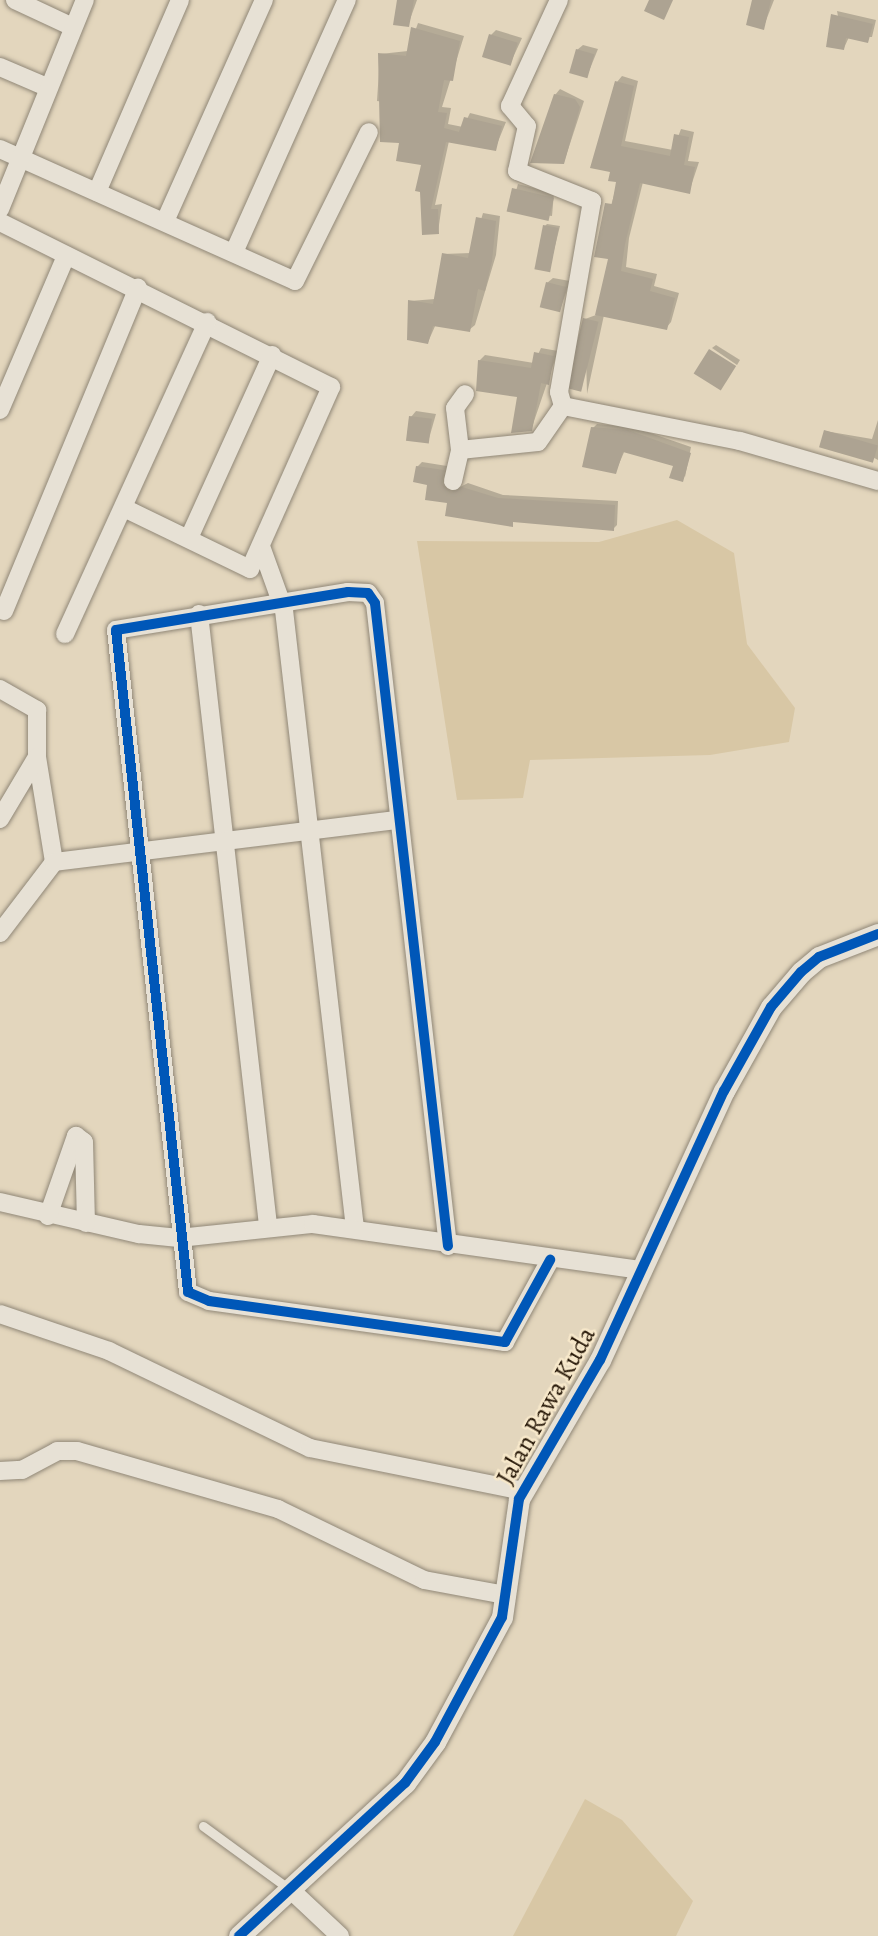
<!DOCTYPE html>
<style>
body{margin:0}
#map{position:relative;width:878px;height:1936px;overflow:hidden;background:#e3d6bd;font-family:Alegreya,serif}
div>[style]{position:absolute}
.green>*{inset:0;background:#d8c7a5}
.shadow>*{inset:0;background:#0003}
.building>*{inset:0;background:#ada392;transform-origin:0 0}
.roads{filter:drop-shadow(0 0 2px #908777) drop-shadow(0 0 2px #908777)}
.service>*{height:9px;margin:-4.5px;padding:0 4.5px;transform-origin:4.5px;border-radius:4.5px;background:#e7e1d5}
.minor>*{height:18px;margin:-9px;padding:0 9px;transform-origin:9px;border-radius:9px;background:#e7e1d5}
.tertiary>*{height:21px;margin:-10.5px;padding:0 10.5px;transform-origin:10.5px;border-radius:10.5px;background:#e7e1d5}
.cycleway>*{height:10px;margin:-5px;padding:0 5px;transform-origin:5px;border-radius:5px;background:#0057b8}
span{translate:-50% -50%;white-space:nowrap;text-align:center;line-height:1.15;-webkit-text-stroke:5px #f7e8ca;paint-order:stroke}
.street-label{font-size:26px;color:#261707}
</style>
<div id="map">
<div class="green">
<div style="clip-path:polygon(677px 520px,734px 553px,747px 644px,795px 708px,789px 742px,710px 755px,530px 760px,523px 798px,457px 800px,417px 541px,599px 542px)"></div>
<div style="clip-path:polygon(585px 1799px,622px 1820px,693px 1901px,676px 1936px,513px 1936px)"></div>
</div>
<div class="shadow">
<div style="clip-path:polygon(399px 0,417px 0,408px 25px)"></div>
<div style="clip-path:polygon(754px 0,774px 0,763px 28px)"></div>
<div style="clip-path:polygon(837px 11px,876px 20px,872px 37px,849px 37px,844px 48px)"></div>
<div style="clip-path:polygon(418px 23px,464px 36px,442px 107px,451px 108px,448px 124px,463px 127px,470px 113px,506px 122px,495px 149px,449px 141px,435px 205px,442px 204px,438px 232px,423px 233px,423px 164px,401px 142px,384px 102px,377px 101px,380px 54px,408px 51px)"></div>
<div style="clip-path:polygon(496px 30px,522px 38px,510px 64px,491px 35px)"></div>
<div style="clip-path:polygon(583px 45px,598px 49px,587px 76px,577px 50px)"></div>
<div style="clip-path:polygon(622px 76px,638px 81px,625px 141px,673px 150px,681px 129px,694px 132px,688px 161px,699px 162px,689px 192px,643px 182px,629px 238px,626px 267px,657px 274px,654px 286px,679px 293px,671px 322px,666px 328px,604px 315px,587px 394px,585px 319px,596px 315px,610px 258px,597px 255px,618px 181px,617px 82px)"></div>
<div style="clip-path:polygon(560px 89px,584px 101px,564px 162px,555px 95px)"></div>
<div style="clip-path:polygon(518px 184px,554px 193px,552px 216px,510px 211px)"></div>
<div style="clip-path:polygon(483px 213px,500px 216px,496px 255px,475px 325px,469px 330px,436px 324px,428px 342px,410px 301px,435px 299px,443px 254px,471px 253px)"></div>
<div style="clip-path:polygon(547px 224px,560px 226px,549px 270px,545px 226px)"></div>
<div style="clip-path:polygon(553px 278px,570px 281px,560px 310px,547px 283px)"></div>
<div style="clip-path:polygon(716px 345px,740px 360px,737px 365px,712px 348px)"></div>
<div style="clip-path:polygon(541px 348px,558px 351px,531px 430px,519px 395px,479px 361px,485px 355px,534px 363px)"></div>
<div style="clip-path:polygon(416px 411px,436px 414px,428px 442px,411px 417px)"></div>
<div style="clip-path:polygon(878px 420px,878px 460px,825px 431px,872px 439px)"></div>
<div style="clip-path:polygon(597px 424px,633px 427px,691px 447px,685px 477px,675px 465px,625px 450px,615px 473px,593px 428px)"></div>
<div style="clip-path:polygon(422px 462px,447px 466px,446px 479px,456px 489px,468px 483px,503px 495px,618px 501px,617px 525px,613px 529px,449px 501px,428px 483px,417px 467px)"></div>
</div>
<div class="building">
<div style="clip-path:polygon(397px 0,414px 0,409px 27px,393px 25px)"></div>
<div style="clip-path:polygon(649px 0,673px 0,664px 20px,644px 11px)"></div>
<div style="clip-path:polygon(752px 0,771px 0,764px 30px,746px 25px)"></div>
<div style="clip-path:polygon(831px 14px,873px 24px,868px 43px,846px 38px,844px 50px,826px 47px)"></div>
<div style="clip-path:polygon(411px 27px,460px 41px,453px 81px,444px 80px,438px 112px,447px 113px,444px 128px,459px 132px,464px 117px,502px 126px,496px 151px,446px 142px,431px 209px,438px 209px,439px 234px,422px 235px,420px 192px,415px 191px,421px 165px,396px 161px,399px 143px,380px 142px,378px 53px,406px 56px)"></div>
<div style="left:489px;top:34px;width:30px;height:24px;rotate:17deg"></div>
<div style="left:576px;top:49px;width:19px;height:25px;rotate:16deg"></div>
<div style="clip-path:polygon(615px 81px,634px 86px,621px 146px,670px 156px,674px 134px,689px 137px,684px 165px,695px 167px,690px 194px,640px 183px,625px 244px,621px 271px,653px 279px,650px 291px,675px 298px,667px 330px,595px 315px,608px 259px,594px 257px,605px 203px,612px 204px,616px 182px,608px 181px,610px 172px,590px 168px)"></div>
<div style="clip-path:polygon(554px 94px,575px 99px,580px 107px,564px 164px,530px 163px)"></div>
<div style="left:512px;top:188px;width:43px;height:24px;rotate:13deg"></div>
<div style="clip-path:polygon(476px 217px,496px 221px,492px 261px,485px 291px,478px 289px,470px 332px,433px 326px,428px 344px,407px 340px,408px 300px,433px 304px,442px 253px,468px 258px)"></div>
<div style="left:543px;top:225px;width:16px;height:45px;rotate:11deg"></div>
<div style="left:546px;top:282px;width:21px;height:26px;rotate:14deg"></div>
<div style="left:583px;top:318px;width:16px;height:72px;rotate:14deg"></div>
<div style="left:709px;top:349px;width:32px;height:29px;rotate:32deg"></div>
<div style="clip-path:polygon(534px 352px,554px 356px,549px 385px,541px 383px,532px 431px,511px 433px,517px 397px,476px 391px,478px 360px,531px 368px)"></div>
<div style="left:409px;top:416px;width:23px;height:25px;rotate:7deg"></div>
<div style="clip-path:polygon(591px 427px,628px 430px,691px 453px,683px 482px,669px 478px,673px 466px,623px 452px,616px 474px,582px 467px)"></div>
<div style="left:824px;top:430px;width:56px;height:18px;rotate:16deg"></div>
<div style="clip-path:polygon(416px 466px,444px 470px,442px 484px,451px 492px,462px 487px,498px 498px,615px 505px,614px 531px,513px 522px,513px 527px,445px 516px,447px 503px,425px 500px,427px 485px,413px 482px)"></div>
</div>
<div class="roads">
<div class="service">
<div style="left:203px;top:1826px;width:107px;rotate:36.2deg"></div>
</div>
<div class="minor">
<div style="left:15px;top:0;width:64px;rotate:25deg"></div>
<div style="left:559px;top:0;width:117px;rotate:114.8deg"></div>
<div style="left:510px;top:106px;width:26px;rotate:50deg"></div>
<div style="left:527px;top:126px;width:46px;rotate:102.5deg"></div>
<div style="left:517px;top:171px;width:81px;rotate:21.8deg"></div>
<div style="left:592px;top:201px;width:194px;rotate:99.8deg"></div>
<div style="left:559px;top:392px;width:15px;rotate:74deg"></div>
<div style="left:563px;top:406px;width:180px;rotate:11.2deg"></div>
<div style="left:740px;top:441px;width:144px;rotate:16.2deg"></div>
<div style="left:0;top:67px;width:53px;rotate:23.2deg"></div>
<div style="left:0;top:149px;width:323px;rotate:24.1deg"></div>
<div style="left:295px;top:281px;width:166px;rotate:-63.6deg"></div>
<div style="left:97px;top:192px;width:209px;rotate:-66.6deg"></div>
<div style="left:0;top:209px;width:226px;rotate:-67.9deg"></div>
<div style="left:166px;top:219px;width:240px;rotate:-65.9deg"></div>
<div style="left:0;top:222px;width:370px;rotate:26.5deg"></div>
<div style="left:331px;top:387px;width:199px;rotate:114deg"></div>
<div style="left:250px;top:569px;width:138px;rotate:-154.2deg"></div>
<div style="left:235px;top:250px;width:274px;rotate:-65.9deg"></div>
<div style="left:0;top:410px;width:168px;rotate:-66.8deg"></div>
<div style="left:460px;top:450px;width:78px;rotate:-5.9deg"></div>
<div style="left:538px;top:442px;width:44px;rotate:-55.2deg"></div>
<div style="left:453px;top:481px;width:32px;rotate:-77deg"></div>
<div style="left:460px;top:450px;width:42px;rotate:-96.8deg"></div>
<div style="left:455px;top:408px;width:17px;rotate:-54deg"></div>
<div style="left:189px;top:538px;width:201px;rotate:-65.6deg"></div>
<div style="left:262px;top:549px;width:65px;rotate:70.2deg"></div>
<div style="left:284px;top:610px;width:622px;rotate:83.45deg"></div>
<div style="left:4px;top:611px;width:350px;rotate:-67.5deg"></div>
<div style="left:199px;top:614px;width:615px;rotate:83.56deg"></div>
<div style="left:65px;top:634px;width:343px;rotate:-65.5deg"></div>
<div style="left:0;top:689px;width:43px;rotate:29.6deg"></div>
<div style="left:37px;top:710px;width:47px;rotate:90deg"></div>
<div style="left:37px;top:757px;width:106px;rotate:80.8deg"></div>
<div style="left:0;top:819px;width:72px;rotate:-59.2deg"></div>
<div style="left:0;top:933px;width:89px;rotate:-52.7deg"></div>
<div style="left:54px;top:862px;width:346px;rotate:-7deg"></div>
<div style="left:0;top:1202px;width:143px;rotate:13deg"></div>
<div style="left:139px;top:1234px;width:40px;rotate:5.7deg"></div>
<div style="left:179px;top:1238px;width:135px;rotate:-6deg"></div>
<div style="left:313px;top:1224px;width:330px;rotate:8deg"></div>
<div style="left:48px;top:1216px;width:85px;rotate:-70.7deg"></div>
<div style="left:76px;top:1136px;width:10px;rotate:37deg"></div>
<div style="left:84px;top:1142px;width:81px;rotate:88.6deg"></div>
<div style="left:448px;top:1246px;width:647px;rotate:-96.48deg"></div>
<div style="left:375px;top:603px;width:12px;rotate:-125deg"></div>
<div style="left:368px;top:593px;width:20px;rotate:-177deg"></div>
<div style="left:348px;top:592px;width:235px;rotate:170.7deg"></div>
<div style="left:116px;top:630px;width:666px;rotate:83.79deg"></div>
<div style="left:188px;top:1292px;width:23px;rotate:23deg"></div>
<div style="left:209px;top:1301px;width:299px;rotate:7.9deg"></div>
<div style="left:505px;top:1342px;width:94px;rotate:-61.2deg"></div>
<div style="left:0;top:1314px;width:115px;rotate:18.7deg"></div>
<div style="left:109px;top:1351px;width:223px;rotate:25.8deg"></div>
<div style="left:310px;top:1448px;width:217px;rotate:11.4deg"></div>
<div style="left:0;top:1471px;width:22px;rotate:-3deg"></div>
<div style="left:22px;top:1470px;width:40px;rotate:-28deg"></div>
<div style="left:57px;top:1451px;width:20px"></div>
<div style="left:77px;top:1451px;width:209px;rotate:16.1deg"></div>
<div style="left:278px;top:1509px;width:162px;rotate:25.9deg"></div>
<div style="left:424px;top:1580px;width:82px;rotate:10.5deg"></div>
<div style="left:292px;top:1891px;width:66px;rotate:43.2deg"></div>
</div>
<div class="tertiary">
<div style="left:239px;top:1936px;width:226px;rotate:-42.7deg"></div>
<div style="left:405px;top:1783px;width:51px;rotate:-53.8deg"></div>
<div style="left:435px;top:1742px;width:142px;rotate:-61.8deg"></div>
<div style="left:502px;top:1617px;width:119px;rotate:-81.8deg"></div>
<div style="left:519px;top:1499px;width:161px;rotate:-59.8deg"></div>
<div style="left:600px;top:1360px;width:296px;rotate:-65.3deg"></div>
<div style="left:724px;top:1091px;width:96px;rotate:-60.8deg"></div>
<div style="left:771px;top:1007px;width:46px;rotate:-49.4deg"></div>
<div style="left:801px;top:972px;width:23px;rotate:-40deg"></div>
<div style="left:819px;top:957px;width:63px;rotate:-21.3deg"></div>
</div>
</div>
<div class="cycleway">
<div style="left:448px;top:1246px;width:647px;rotate:-96.48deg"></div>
<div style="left:375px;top:603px;width:12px;rotate:-125deg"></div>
<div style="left:368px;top:593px;width:20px;rotate:-177deg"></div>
<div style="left:348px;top:592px;width:235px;rotate:170.7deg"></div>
<div style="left:116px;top:630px;width:666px;rotate:83.79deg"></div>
<div style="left:188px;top:1292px;width:23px;rotate:23deg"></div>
<div style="left:209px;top:1301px;width:299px;rotate:7.9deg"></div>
<div style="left:505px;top:1342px;width:94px;rotate:-61.2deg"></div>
<div style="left:239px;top:1936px;width:226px;rotate:-42.7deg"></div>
<div style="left:405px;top:1783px;width:51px;rotate:-53.8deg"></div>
<div style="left:435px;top:1742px;width:142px;rotate:-61.8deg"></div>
<div style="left:502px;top:1617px;width:119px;rotate:-81.8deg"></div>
<div style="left:519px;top:1499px;width:161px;rotate:-59.8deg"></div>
<div style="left:600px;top:1360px;width:296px;rotate:-65.3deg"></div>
<div style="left:724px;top:1091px;width:96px;rotate:-60.8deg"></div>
<div style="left:771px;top:1007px;width:46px;rotate:-49.4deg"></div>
<div style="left:801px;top:972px;width:23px;rotate:-40deg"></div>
<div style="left:819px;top:957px;width:63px;rotate:-21.3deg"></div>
</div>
<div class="street-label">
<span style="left:546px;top:1406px;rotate:-61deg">Jalan Rawa Kuda</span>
</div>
</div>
